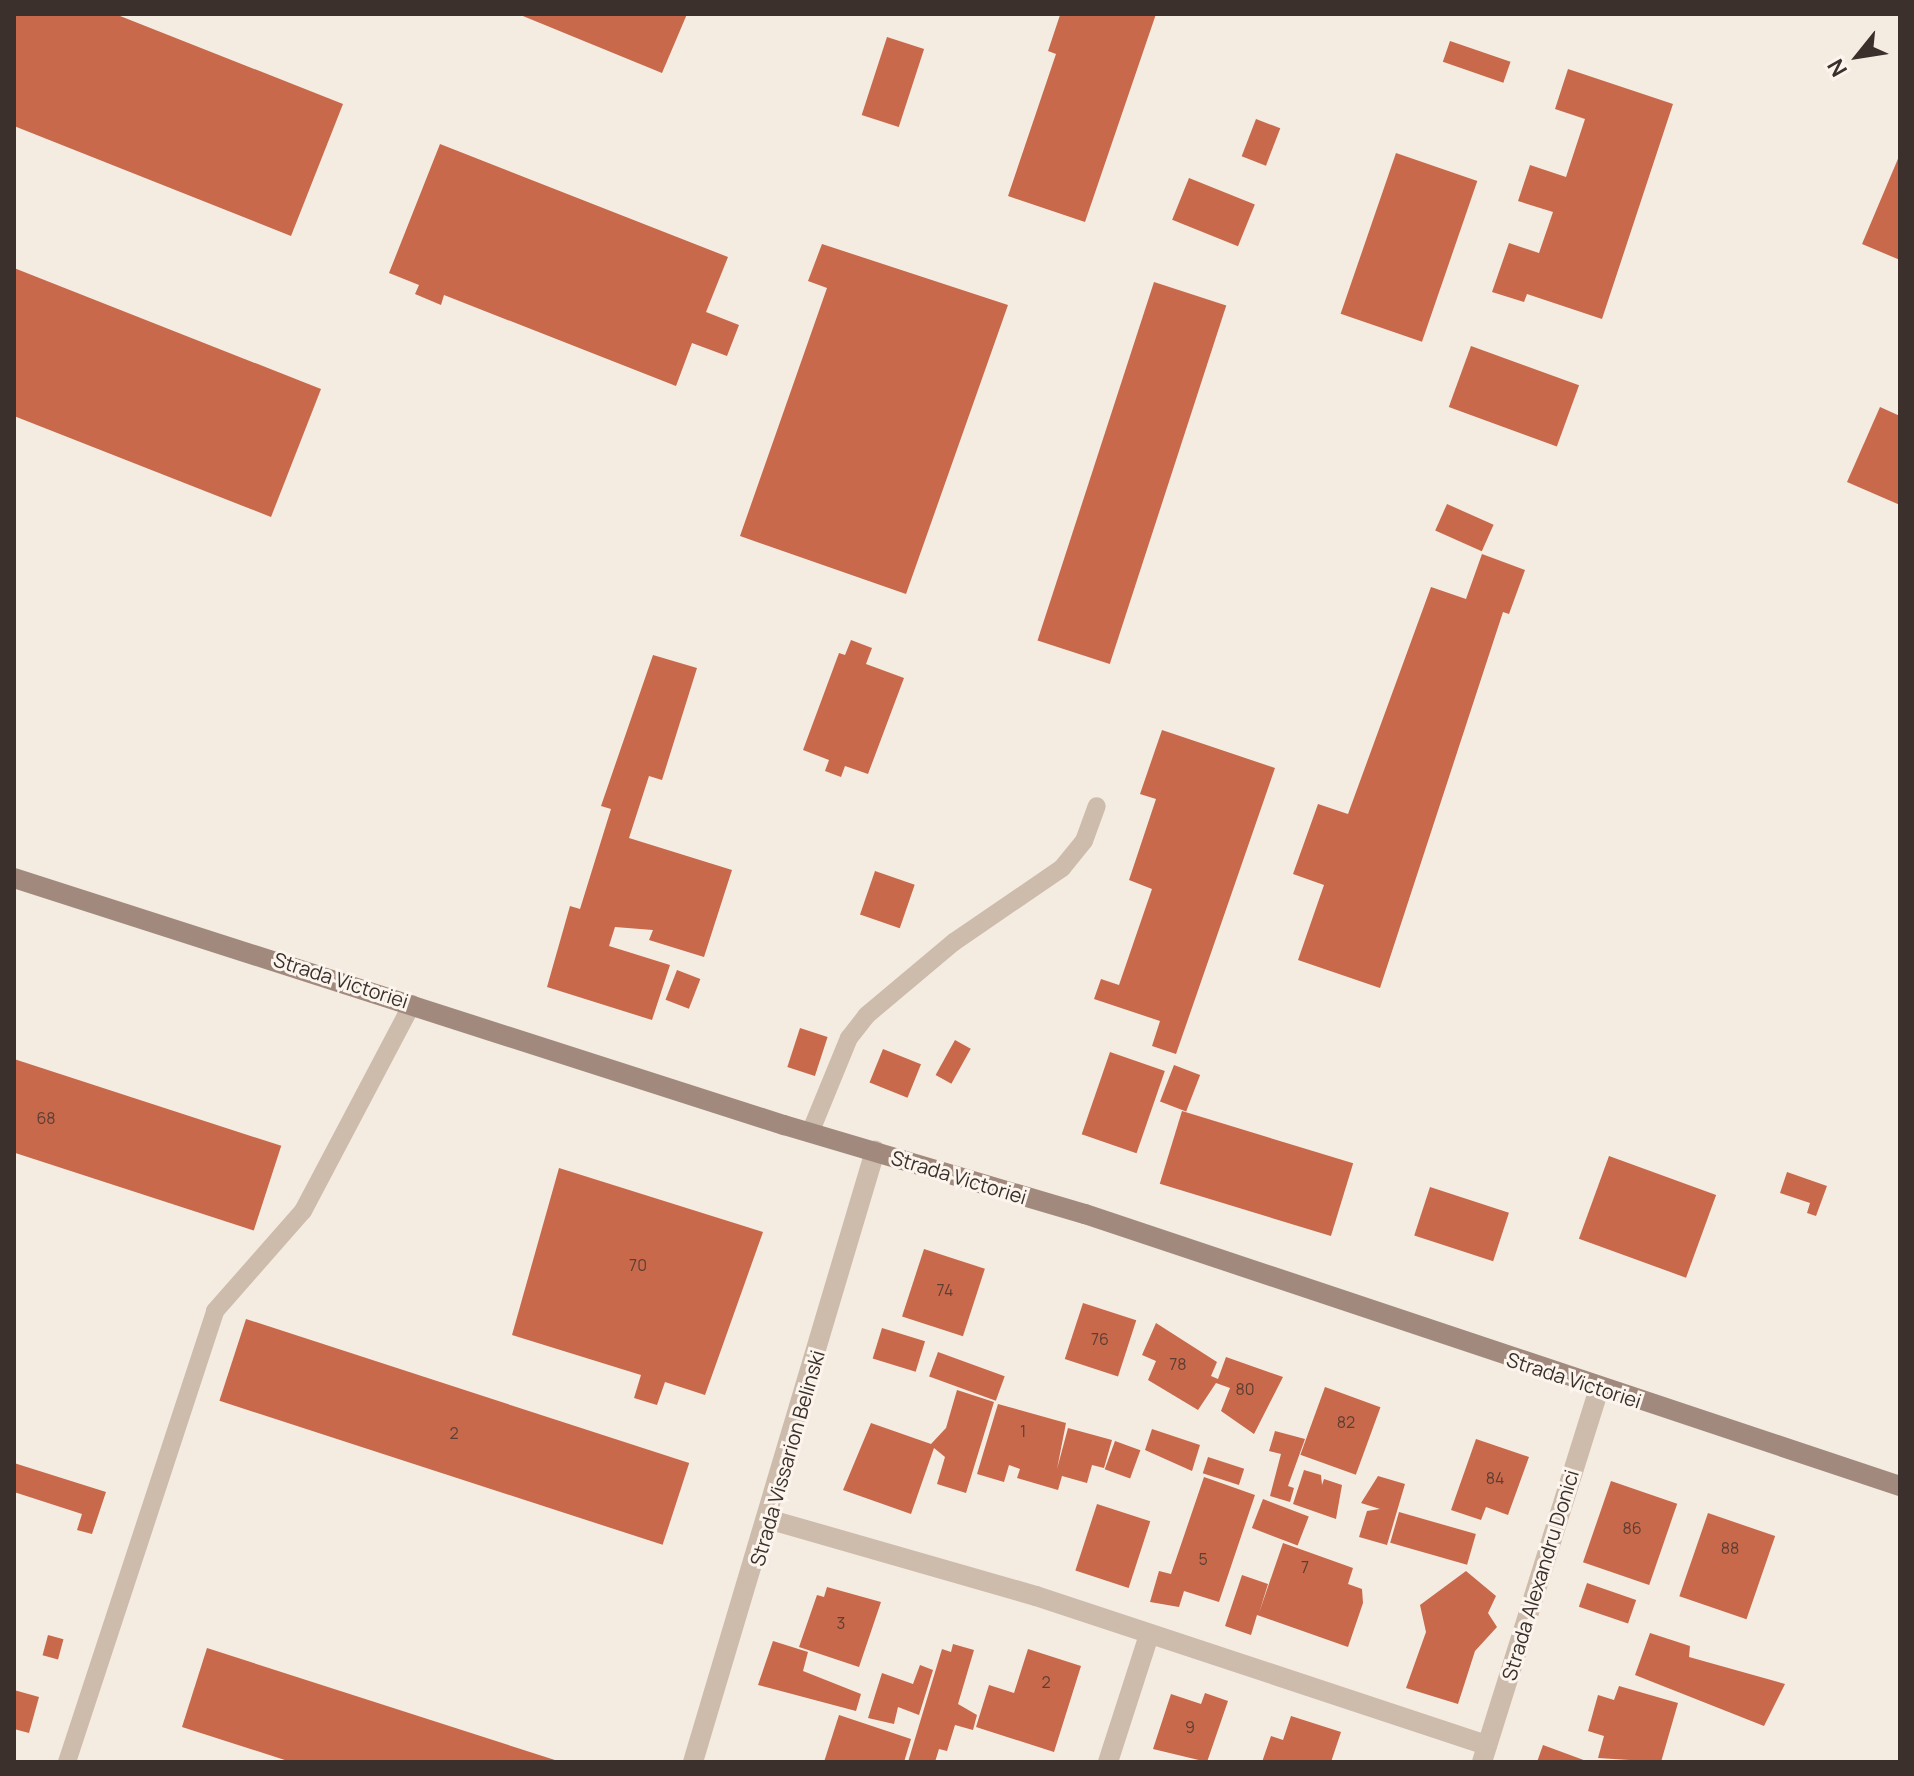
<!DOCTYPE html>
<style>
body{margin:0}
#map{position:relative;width:1914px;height:1776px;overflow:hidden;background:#f4ebe1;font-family:Manrope,sans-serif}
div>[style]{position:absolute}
.building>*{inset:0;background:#c8694b;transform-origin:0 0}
.lane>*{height:18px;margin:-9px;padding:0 9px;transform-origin:9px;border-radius:9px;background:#cdbbac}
.street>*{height:20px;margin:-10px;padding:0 10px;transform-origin:10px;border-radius:10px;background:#cdbbac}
.secondary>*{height:20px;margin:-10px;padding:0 10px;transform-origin:10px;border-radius:10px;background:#a18a7d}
span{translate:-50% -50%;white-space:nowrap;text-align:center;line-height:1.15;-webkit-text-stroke:6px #fbf5ee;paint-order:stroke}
.number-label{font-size:16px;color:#5e3e33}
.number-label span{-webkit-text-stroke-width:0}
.street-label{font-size:20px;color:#3b302b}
.frame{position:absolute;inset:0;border:16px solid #3b302b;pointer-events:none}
.north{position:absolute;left:1818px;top:16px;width:80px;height:80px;-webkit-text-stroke:6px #fbf5ee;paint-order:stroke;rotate:240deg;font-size:22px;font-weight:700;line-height:32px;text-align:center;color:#3b302b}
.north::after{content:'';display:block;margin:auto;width:28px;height:36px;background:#3b302b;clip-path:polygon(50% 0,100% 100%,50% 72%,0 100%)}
</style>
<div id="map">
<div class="building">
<div style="clip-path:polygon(14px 14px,115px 14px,343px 104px,291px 236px,14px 126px)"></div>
<div style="clip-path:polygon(518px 14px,687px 14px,662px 73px)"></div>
<div style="clip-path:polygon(1156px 14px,1085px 222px,1008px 196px,1056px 54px,1048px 51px,1060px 15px)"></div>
<div style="left:887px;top:37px;width:39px;height:82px;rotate:18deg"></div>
<div style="left:1450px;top:41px;width:64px;height:22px;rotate:19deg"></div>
<div style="clip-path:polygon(1568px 69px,1673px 104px,1602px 319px,1527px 294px,1524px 302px,1492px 292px,1509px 243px,1539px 253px,1553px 212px,1518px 201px,1530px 165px,1566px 177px,1585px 119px,1555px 109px)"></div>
<div style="left:1256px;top:119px;width:26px;height:40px;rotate:21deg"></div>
<div style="clip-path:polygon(440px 144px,728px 257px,706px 312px,739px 325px,727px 356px,692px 343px,676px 386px,444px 295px,441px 305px,415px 294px,419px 285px,389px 273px)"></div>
<div style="left:1396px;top:153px;width:86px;height:170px;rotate:19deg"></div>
<div style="clip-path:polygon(1900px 154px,1900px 260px,1862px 244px)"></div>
<div style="left:1189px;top:178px;width:71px;height:45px;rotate:22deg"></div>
<div style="clip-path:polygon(822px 244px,1008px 305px,906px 594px,740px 536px,827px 288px,808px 281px)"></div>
<div style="clip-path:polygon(14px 268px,321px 389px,271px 517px,14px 416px)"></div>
<div style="left:1154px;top:282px;width:76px;height:377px;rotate:18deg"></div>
<div style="left:1471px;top:346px;width:115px;height:65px;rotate:20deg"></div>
<div style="clip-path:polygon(1880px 407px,1900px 416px,1900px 505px,1847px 482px)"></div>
<div style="left:1447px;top:504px;width:51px;height:29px;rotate:24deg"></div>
<div style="clip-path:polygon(1482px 554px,1525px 570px,1509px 614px,1503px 612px,1380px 988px,1298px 960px,1324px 885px,1293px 874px,1318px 804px,1348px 814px,1431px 587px,1466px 599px)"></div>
<div style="clip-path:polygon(851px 640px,872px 648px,866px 664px,904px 678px,868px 774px,845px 766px,841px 777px,825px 771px,829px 760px,803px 750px,839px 653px,845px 655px)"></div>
<div style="clip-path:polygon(653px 655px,697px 668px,662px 780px,649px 776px,629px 838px,732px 870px,704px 957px,649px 940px,653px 930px,615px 927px,609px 946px,670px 965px,652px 1020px,547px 987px,570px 906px,580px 909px,611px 809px,601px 806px)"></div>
<div style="clip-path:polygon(1162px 730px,1275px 768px,1176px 1054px,1152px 1046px,1160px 1021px,1094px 999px,1101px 979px,1119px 985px,1152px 889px,1129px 880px,1156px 799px,1140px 794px)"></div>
<div style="left:875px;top:871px;width:42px;height:46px;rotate:19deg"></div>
<div style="left:677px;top:970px;width:25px;height:32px;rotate:21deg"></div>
<div style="left:800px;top:1028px;width:29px;height:41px;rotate:18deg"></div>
<div style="left:955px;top:1040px;width:18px;height:40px;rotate:29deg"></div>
<div style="left:883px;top:1049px;width:41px;height:36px;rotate:22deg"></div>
<div style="left:1110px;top:1052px;width:58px;height:87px;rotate:19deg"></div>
<div style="left:14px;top:1059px;width:281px;height:89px;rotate:18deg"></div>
<div style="left:1174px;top:1065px;width:28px;height:39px;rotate:21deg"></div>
<div style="left:1182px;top:1111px;width:179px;height:76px;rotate:17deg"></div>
<div style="left:1609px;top:1156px;width:114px;height:88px;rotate:20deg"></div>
<div style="clip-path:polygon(559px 1168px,763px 1232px,705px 1395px,665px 1382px,657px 1405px,634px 1398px,641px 1375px,512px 1335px)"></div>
<div style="clip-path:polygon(1787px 1172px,1827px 1186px,1816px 1216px,1807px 1213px,1810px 1203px,1780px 1193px)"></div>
<div style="left:1430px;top:1187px;width:83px;height:51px;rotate:18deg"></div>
<div style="left:924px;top:1249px;width:64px;height:71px;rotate:18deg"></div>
<div style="left:1083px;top:1303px;width:56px;height:59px;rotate:18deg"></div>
<div style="left:246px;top:1319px;width:466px;height:86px;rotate:18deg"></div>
<div style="clip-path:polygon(1156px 1323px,1217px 1362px,1211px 1376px,1218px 1379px,1226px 1357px,1283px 1377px,1254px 1434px,1221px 1411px,1230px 1388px,1216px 1383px,1198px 1410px,1148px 1380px,1156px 1361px,1142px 1355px)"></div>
<div style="left:882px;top:1328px;width:45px;height:32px;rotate:17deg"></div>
<div style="left:938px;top:1352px;width:71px;height:26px;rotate:20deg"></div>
<div style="left:1325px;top:1387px;width:59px;height:72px;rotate:20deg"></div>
<div style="clip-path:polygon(957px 1390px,994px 1402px,966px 1493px,937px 1484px,945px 1457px,934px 1448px,911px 1514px,843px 1490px,871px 1423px,931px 1444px,946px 1428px)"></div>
<div style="clip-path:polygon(998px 1404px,1066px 1423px,1057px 1469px,1068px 1428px,1112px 1440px,1104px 1468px,1092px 1465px,1087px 1483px,1062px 1476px,1058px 1490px,1017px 1478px,1020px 1469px,1009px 1465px,1004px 1482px,977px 1474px)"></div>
<div style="clip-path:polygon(1152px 1429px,1200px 1445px,1192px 1471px,1145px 1450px)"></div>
<div style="clip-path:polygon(1275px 1431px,1305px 1439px,1288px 1486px,1294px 1488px,1290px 1502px,1270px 1496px,1281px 1454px,1269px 1451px)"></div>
<div style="clip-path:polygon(1476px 1439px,1529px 1457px,1508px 1515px,1486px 1507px,1481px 1520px,1451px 1510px)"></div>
<div style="left:1115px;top:1441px;width:27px;height:30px;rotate:20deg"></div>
<div style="left:1208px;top:1457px;width:38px;height:17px;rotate:18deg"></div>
<div style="clip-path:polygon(14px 1463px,106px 1492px,92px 1534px,77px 1530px,82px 1514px,14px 1492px)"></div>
<div style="clip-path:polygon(1304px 1470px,1321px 1475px,1322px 1485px,1324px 1479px,1342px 1485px,1336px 1519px,1293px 1504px)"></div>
<div style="clip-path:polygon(1378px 1476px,1405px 1484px,1387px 1545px,1359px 1537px,1367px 1511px,1380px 1509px,1361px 1503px)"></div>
<div style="clip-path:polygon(1204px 1477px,1255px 1495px,1219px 1602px,1184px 1591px,1179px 1607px,1150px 1602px,1159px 1571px,1171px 1574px)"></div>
<div style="left:1611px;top:1481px;width:70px;height:86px;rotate:19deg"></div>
<div style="left:1263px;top:1499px;width:49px;height:31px;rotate:21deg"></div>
<div style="left:1097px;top:1504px;width:56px;height:70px;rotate:18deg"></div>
<div style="left:1399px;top:1512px;width:80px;height:32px;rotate:16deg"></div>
<div style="left:1708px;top:1513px;width:71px;height:88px;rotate:19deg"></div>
<div style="clip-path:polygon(1283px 1543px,1353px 1568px,1348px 1584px,1362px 1589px,1363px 1603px,1348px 1647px,1257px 1615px,1251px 1635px,1225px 1626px,1242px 1575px,1268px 1584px,1259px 1613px)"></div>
<div style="clip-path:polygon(1466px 1571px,1496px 1596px,1488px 1613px,1497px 1627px,1475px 1651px,1458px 1704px,1406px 1688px,1426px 1632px,1420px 1605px)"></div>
<div style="left:1587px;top:1583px;width:52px;height:25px;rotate:19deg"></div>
<div style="clip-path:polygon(827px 1587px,881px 1602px,859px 1667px,799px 1647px,817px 1595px,824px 1597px)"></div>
<div style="clip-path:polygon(1650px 1633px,1690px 1646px,1689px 1657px,1785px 1684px,1764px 1726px,1635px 1675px)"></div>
<div style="left:48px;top:1635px;width:16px;height:21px;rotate:15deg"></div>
<div style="clip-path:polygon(773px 1641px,808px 1652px,803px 1671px,861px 1694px,856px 1711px,758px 1685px)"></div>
<div style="clip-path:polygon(953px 1644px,974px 1650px,958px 1704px,977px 1715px,973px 1730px,955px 1725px,947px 1751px,939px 1749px,935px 1762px,908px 1762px,942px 1649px,951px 1652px)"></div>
<div style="clip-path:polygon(207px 1648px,558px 1761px,557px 1762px,291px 1762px,182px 1727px)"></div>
<div style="clip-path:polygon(1028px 1649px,1081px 1666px,1054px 1752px,976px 1727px,989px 1685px,1014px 1693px)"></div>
<div style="clip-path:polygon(920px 1665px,933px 1670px,919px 1715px,898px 1707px,894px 1724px,868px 1718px,882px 1673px,913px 1684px)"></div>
<div style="clip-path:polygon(1619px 1686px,1678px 1703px,1661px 1762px,1598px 1758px,1604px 1736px,1588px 1731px,1598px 1695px,1614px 1700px)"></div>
<div style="clip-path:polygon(14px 1690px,39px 1697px,29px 1733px,14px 1729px)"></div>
<div style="clip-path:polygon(1205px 1693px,1228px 1701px,1207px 1762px,1153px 1749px,1171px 1694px,1201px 1704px)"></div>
<div style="clip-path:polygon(839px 1715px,911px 1739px,904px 1762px,824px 1762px)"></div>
<div style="clip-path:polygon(1291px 1716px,1341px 1732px,1331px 1762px,1262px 1762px,1271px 1736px,1283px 1740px)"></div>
<div style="clip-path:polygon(1543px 1745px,1589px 1762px,1537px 1762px)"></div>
</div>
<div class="lane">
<div style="left:810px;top:1133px;width:103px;rotate:-67.7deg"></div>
<div style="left:849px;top:1038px;width:29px;rotate:-52deg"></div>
<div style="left:867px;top:1015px;width:114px;rotate:-40deg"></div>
<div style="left:954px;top:942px;width:131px;rotate:-34.4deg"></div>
<div style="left:1062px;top:868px;width:35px;rotate:-51deg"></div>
<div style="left:1084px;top:841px;width:37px;rotate:-70deg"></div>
<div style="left:67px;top:1762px;width:475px;rotate:-71.8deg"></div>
<div style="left:215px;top:1311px;width:133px;rotate:-48.7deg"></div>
<div style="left:303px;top:1211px;width:234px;rotate:-62.2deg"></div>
</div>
<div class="street">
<div style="left:771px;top:1520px;width:276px;rotate:16deg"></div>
<div style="left:1036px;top:1596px;width:475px;rotate:18.3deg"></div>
<div style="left:693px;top:1762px;width:638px;rotate:-73.41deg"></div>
<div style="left:1108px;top:1762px;width:133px;rotate:-72.1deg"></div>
<div style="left:1482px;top:1762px;width:392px;rotate:-72.6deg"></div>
</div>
<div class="secondary">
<div style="left:14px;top:878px;width:809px;rotate:17.79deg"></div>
<div style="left:784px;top:1125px;width:314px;rotate:16.5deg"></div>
<div style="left:1085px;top:1214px;width:859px;rotate:18.46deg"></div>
</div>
<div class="number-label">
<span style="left:46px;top:1118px">68</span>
<span style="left:638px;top:1265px">70</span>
<span style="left:945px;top:1290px">74</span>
<span style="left:1100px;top:1339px">76</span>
<span style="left:1178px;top:1364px">78</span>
<span style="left:1245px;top:1389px">80</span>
<span style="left:1346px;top:1422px">82</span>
<span style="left:1023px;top:1431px">1</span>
<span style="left:454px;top:1433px">2</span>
<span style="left:1495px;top:1478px">84</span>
<span style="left:1632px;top:1528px">86</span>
<span style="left:1730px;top:1548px">88</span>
<span style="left:1203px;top:1559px">5</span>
<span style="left:1305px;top:1567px">7</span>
<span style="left:841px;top:1623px">3</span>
<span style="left:1046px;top:1682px">2</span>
<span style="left:1190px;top:1727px">9</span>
</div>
<div class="street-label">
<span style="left:341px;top:980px;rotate:18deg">Strada Victoriei</span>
<span style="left:959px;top:1177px;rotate:17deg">Strada Victoriei</span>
<span style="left:1574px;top:1380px;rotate:18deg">Strada Victoriei</span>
<span style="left:787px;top:1458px;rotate:-74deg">Strada Vissarion Belinski</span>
<span style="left:1540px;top:1575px;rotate:-73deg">Strada Alexandru Donici</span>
</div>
<div class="frame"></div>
<div class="north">N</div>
</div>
